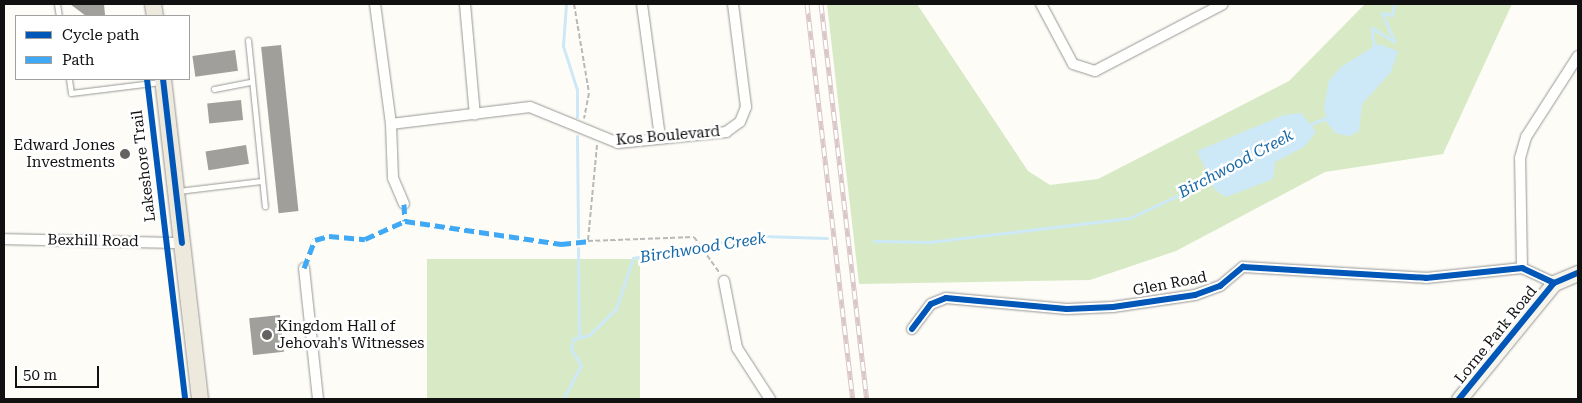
<!DOCTYPE html>
<style>
body{margin:0}
#map{position:relative;width:1582px;height:403px;overflow:hidden;background:#fdfcf7;font-family:"Roboto Serif",serif}
div>[style]{position:absolute}
.forest>*{inset:0;background:#d8eac5;transform-origin:0 0}
.water>*{inset:0;background:#cde8f7}
.stream>*{height:3px;margin:-1.5px;padding:0 1.5px;transform-origin:1.5px;border-radius:1.5px;background:#cde8f7}
.building>*{inset:0;background:#a19f9c;transform-origin:0 0}
.path>*{height:2px;margin-top:-1px;transform-origin:0;background:repeating-linear-gradient(90deg,#b9b9b8 0 5px,transparent 0 7.5px)}
.roads{filter:drop-shadow(0 0 1px #979795) drop-shadow(0 0 1px #979795)}
.lane>*{height:5px;margin:-2.5px;padding:0 2.5px;transform-origin:2.5px;border-radius:2.5px;background:#fffffe}
.street>*{height:10px;margin:-5px;padding:0 5px;transform-origin:5px;border-radius:5px;background:#fffffe}
.secondary>*{height:15px;margin:-7.5px;padding:0 7.5px;transform-origin:7.5px;border-radius:7.5px;background:#f6f4eb}
.primary>*{height:16px;margin:-8px;padding:0 8px;transform-origin:8px;border-radius:8px;background:#ede9dc}
.rail>*{height:5px;margin-top:-2.5px;transform-origin:0;background:repeating-linear-gradient(90deg,#fff 0 9px,#d9c6c7 0 18px);box-sizing:border-box;border-block:1px solid #d9c6c7}
.quiet>*{height:5px;margin-top:-2.5px;transform-origin:0;background:repeating-linear-gradient(90deg,#3fa9f5 0 10px,transparent 0 15px)}
.cycleway>*{height:6px;margin:-3px;padding:0 3px;transform-origin:3px;border-radius:3px;background:#0057b8}
.dots>*{width:14px;height:14px;translate:-50% -50%;box-sizing:border-box;border:2px solid #fff;border-radius:50%}
span{translate:-50% -50%;white-space:nowrap;text-align:center;line-height:1.15;-webkit-text-stroke:5px #fff;paint-order:stroke}
.street-label{font-size:15px;color:#111}
.poi-label{font-size:15px;color:#111}
.right{translate:-100% -50%;text-align:right}
.left{translate:0 -50%;text-align:left}
.water-label{font-size:16px;color:#1768a6;font-style:italic}
.frame{position:absolute;inset:0;border:5px solid #111;pointer-events:none}
.legend{position:absolute;left:15px;top:15px;width:175px;height:65px;box-sizing:border-box;background:#fff;border:1px solid #a0a0a0;margin:0;padding:6px 9px;list-style:none;font-size:15px;color:#111}
.legend li{display:flex;align-items:center;gap:10px;height:25px}
.legend b{width:25px;border:1px solid #a0a0a0}
.scale{position:absolute;left:15px;top:366px;width:84px;height:22px;box-sizing:border-box;border:2px solid #111;border-top:0;padding-left:6px;font-size:15px;line-height:18px;white-space:nowrap;color:#111;-webkit-text-stroke:4px #fff;paint-order:stroke}
</style>
<div id="map">
<div class="forest">
<div style="clip-path:polygon(827px 4px,917px 4px,1028px 171px,1050px 185px,1098px 179px,1289px 81px,1365px 4px,1512px 4px,1443px 154px,1325px 172px,1176px 251px,1090px 280px,859px 284px)"></div>
<div style="left:427px;top:259px;width:213px;height:141px"></div>
</div>
<div class="water">
<div style="clip-path:polygon(1378px 44px,1398px 51px,1391px 72px,1362px 104px,1359px 131px,1350px 136px,1337px 134px,1327px 123px,1324px 107px,1329px 81px,1341px 67px)"></div>
<div style="clip-path:polygon(1301px 113px,1316px 132px,1304px 147px,1275px 162px,1273px 179px,1226px 197px,1215px 190px,1197px 151px,1284px 115px)"></div>
</div>
<div class="stream">
<div style="left:566px;top:4px;width:42px;rotate:94.1deg"></div>
<div style="left:563px;top:46px;width:46px;rotate:72.3deg"></div>
<div style="left:577px;top:90px;width:27px;rotate:90deg"></div>
<div style="left:1374px;top:53px;width:25px;rotate:-95deg"></div>
<div style="left:1372px;top:28px;width:26px;rotate:31deg"></div>
<div style="left:1394px;top:41px;width:30px;rotate:-113deg"></div>
<div style="left:1382px;top:13px;width:10px;rotate:11deg"></div>
<div style="left:1392px;top:15px;width:11px;rotate:-80deg"></div>
<div style="left:1309px;top:125px;width:22px;rotate:-22deg"></div>
<div style="left:577px;top:136px;width:101px;rotate:89.4deg"></div>
<div style="left:874px;top:241px;width:55px;rotate:1deg"></div>
<div style="left:929px;top:242px;width:202px;rotate:-6.8deg"></div>
<div style="left:1130px;top:218px;width:92px;rotate:-25.2deg"></div>
<div style="left:578px;top:248px;width:87px;rotate:89.3deg"></div>
<div style="left:563px;top:399px;width:38px;rotate:-62deg"></div>
<div style="left:581px;top:365px;width:19px;rotate:-122deg"></div>
<div style="left:571px;top:349px;width:10px;rotate:-79deg"></div>
<div style="left:573px;top:339px;width:16px;rotate:-14deg"></div>
<div style="left:589px;top:335px;width:37px;rotate:-44deg"></div>
<div style="left:616px;top:309px;width:54px;rotate:-71.6deg"></div>
<div style="left:633px;top:258px;width:127px;rotate:-10deg"></div>
<div style="left:758px;top:236px;width:69px;rotate:1.7deg"></div>
</div>
<div class="building">
<div style="clip-path:polygon(70px 4px,104px 4px,105px 15px,86px 16px)"></div>
<div style="left:281px;top:45px;width:167px;height:20px;rotate:84deg"></div>
<div style="left:235px;top:50px;width:21px;height:43px;rotate:82deg"></div>
<div style="left:241px;top:100px;width:20px;height:34px;rotate:84deg"></div>
<div style="left:246px;top:145px;width:19px;height:41px;rotate:81deg"></div>
<div style="left:280px;top:315px;width:37px;height:31px;rotate:84deg"></div>
</div>
<div class="path">
<div style="left:574px;top:4px;width:90px;rotate:80.4deg"></div>
<div style="left:589px;top:93px;width:26px;rotate:101deg"></div>
<div style="left:597px;top:145px;width:96px;rotate:95.4deg"></div>
<div style="left:588px;top:241px;width:106px;rotate:-2.2deg"></div>
<div style="left:694px;top:237px;width:43px;rotate:54.5deg"></div>
</div>
<div class="roads">
<div class="lane">
<div style="left:57px;top:4px;width:12px;rotate:81deg"></div>
<div style="left:248px;top:40px;width:167px;rotate:84.2deg"></div>
<div style="left:69px;top:79px;width:14px;rotate:82deg"></div>
<div style="left:71px;top:93px;width:90px;rotate:-7deg"></div>
<div style="left:214px;top:89px;width:38px;rotate:-11deg"></div>
<div style="left:178px;top:191px;width:84px;rotate:-6.9deg"></div>
</div>
<div class="street">
<div style="left:375px;top:4px;width:121px;rotate:82.4deg"></div>
<div style="left:391px;top:124px;width:54px;rotate:87.9deg"></div>
<div style="left:393px;top:178px;width:28px;rotate:67deg"></div>
<div style="left:465px;top:4px;width:111px;rotate:84.9deg"></div>
<div style="left:642px;top:4px;width:135px;rotate:82.3deg"></div>
<div style="left:1041px;top:4px;width:68px;rotate:61.9deg"></div>
<div style="left:1073px;top:64px;width:23px;rotate:18deg"></div>
<div style="left:1095px;top:71px;width:144px;rotate:-27.6deg"></div>
<div style="left:391px;top:124px;width:140px;rotate:-7deg"></div>
<div style="left:530px;top:107px;width:95px;rotate:22.2deg"></div>
<div style="left:618px;top:143px;width:109px;rotate:-5.8deg"></div>
<div style="left:726px;top:132px;width:17px;rotate:-36deg"></div>
<div style="left:740px;top:122px;width:16px;rotate:-68deg"></div>
<div style="left:746px;top:107px;width:104px;rotate:-97.2deg"></div>
<div style="left:4px;top:239px;width:178px;rotate:1.3deg"></div>
<div style="left:304px;top:268px;width:132px;rotate:83.9deg"></div>
<div style="left:1522px;top:268px;width:110px;rotate:-91deg"></div>
<div style="left:1520px;top:158px;width:22px;rotate:-74deg"></div>
<div style="left:1526px;top:137px;width:96px;rotate:-57.3deg"></div>
<div style="left:724px;top:281px;width:68px;rotate:79deg"></div>
<div style="left:737px;top:348px;width:61px;rotate:57.1deg"></div>
<div style="left:912px;top:329px;width:31px;rotate:-53deg"></div>
<div style="left:931px;top:304px;width:16px;rotate:-22deg"></div>
<div style="left:946px;top:298px;width:121px;rotate:5.2deg"></div>
<div style="left:1067px;top:309px;width:46px;rotate:-2.5deg"></div>
<div style="left:1113px;top:307px;width:83px;rotate:-8.3deg"></div>
<div style="left:1195px;top:295px;width:27px;rotate:-20deg"></div>
<div style="left:1220px;top:286px;width:30px;rotate:-40deg"></div>
<div style="left:1243px;top:267px;width:183px;rotate:3.4deg"></div>
<div style="left:1426px;top:278px;width:97px;rotate:-5.9deg"></div>
<div style="left:1522px;top:268px;width:35px;rotate:25deg"></div>
</div>
<div class="secondary">
<div style="left:1459px;top:399px;width:150px;rotate:-50.7deg"></div>
<div style="left:1554px;top:283px;width:26px;rotate:-23deg"></div>
</div>
<div class="primary">
<div style="left:153px;top:4px;width:12px;rotate:81deg"></div>
<div style="left:163px;top:79px;width:322px;rotate:83.4deg"></div>
</div>
</div>
<div class="rail">
<div style="left:807px;top:4px;width:398px;rotate:83.4deg"></div>
<div style="left:821px;top:4px;width:398px;rotate:83.4deg"></div>
</div>
<div class="quiet">
<div style="left:404px;top:204px;width:17px;rotate:87deg"></div>
<div style="left:304px;top:268px;width:30px;rotate:-69deg"></div>
<div style="left:315px;top:240px;width:15px;rotate:-16deg"></div>
<div style="left:329px;top:236px;width:36px;rotate:5deg"></div>
<div style="left:365px;top:239px;width:44px;rotate:-24.2deg"></div>
<div style="left:405px;top:221px;width:158px;rotate:8.4deg"></div>
<div style="left:561px;top:244px;width:27px;rotate:-6deg"></div>
</div>
<div class="cycleway">
<div style="left:147px;top:79px;width:322px;rotate:83.2deg"></div>
<div style="left:163px;top:79px;width:165px;rotate:83.4deg"></div>
<div style="left:912px;top:329px;width:31px;rotate:-53deg"></div>
<div style="left:931px;top:304px;width:16px;rotate:-22deg"></div>
<div style="left:946px;top:298px;width:121px;rotate:5.2deg"></div>
<div style="left:1067px;top:309px;width:46px;rotate:-2.5deg"></div>
<div style="left:1113px;top:307px;width:83px;rotate:-8.3deg"></div>
<div style="left:1195px;top:295px;width:27px;rotate:-20deg"></div>
<div style="left:1220px;top:286px;width:30px;rotate:-40deg"></div>
<div style="left:1243px;top:267px;width:183px;rotate:3.4deg"></div>
<div style="left:1426px;top:278px;width:97px;rotate:-5.9deg"></div>
<div style="left:1522px;top:268px;width:35px;rotate:25deg"></div>
<div style="left:1459px;top:399px;width:150px;rotate:-50.7deg"></div>
<div style="left:1554px;top:283px;width:26px;rotate:-23deg"></div>
</div>
<div class="dots">
<div style="left:125px;top:154px;background:#646362"></div>
<div style="left:267px;top:335px;background:#646362"></div>
</div>
<div class="street-label">
<span style="left:668px;top:136px;rotate:-5deg">Kos Boulevard</span>
<span style="left:144px;top:166px;rotate:-97deg">Lakeshore Trail</span>
<span style="left:93px;top:241px;rotate:1deg">Bexhill Road</span>
<span style="left:1170px;top:284px;rotate:-11deg">Glen Road</span>
<span style="left:1496px;top:335px;rotate:-51deg">Lorne Park Road</span>
</div>
<div class="poi-label">
<span class="right" style="left:115px;top:154px">Edward Jones<br>Investments</span>
<span class="left" style="left:277px;top:335px">Kingdom Hall of<br>Jehovah's Witnesses</span>
</div>
<div class="water-label">
<span style="left:1236px;top:164px;rotate:-28deg">Birchwood Creek</span>
<span style="left:703px;top:248px;rotate:-9deg">Birchwood Creek</span>
</div>
<div class="frame"></div>
<ul class="legend">
<li><b style="height:6px;background:#0057b8"></b>Cycle path</li>
<li><b style="height:6px;background:#3fa9f5"></b>Path</li>
</ul>
<div class="scale">50 m</div>
</div>
